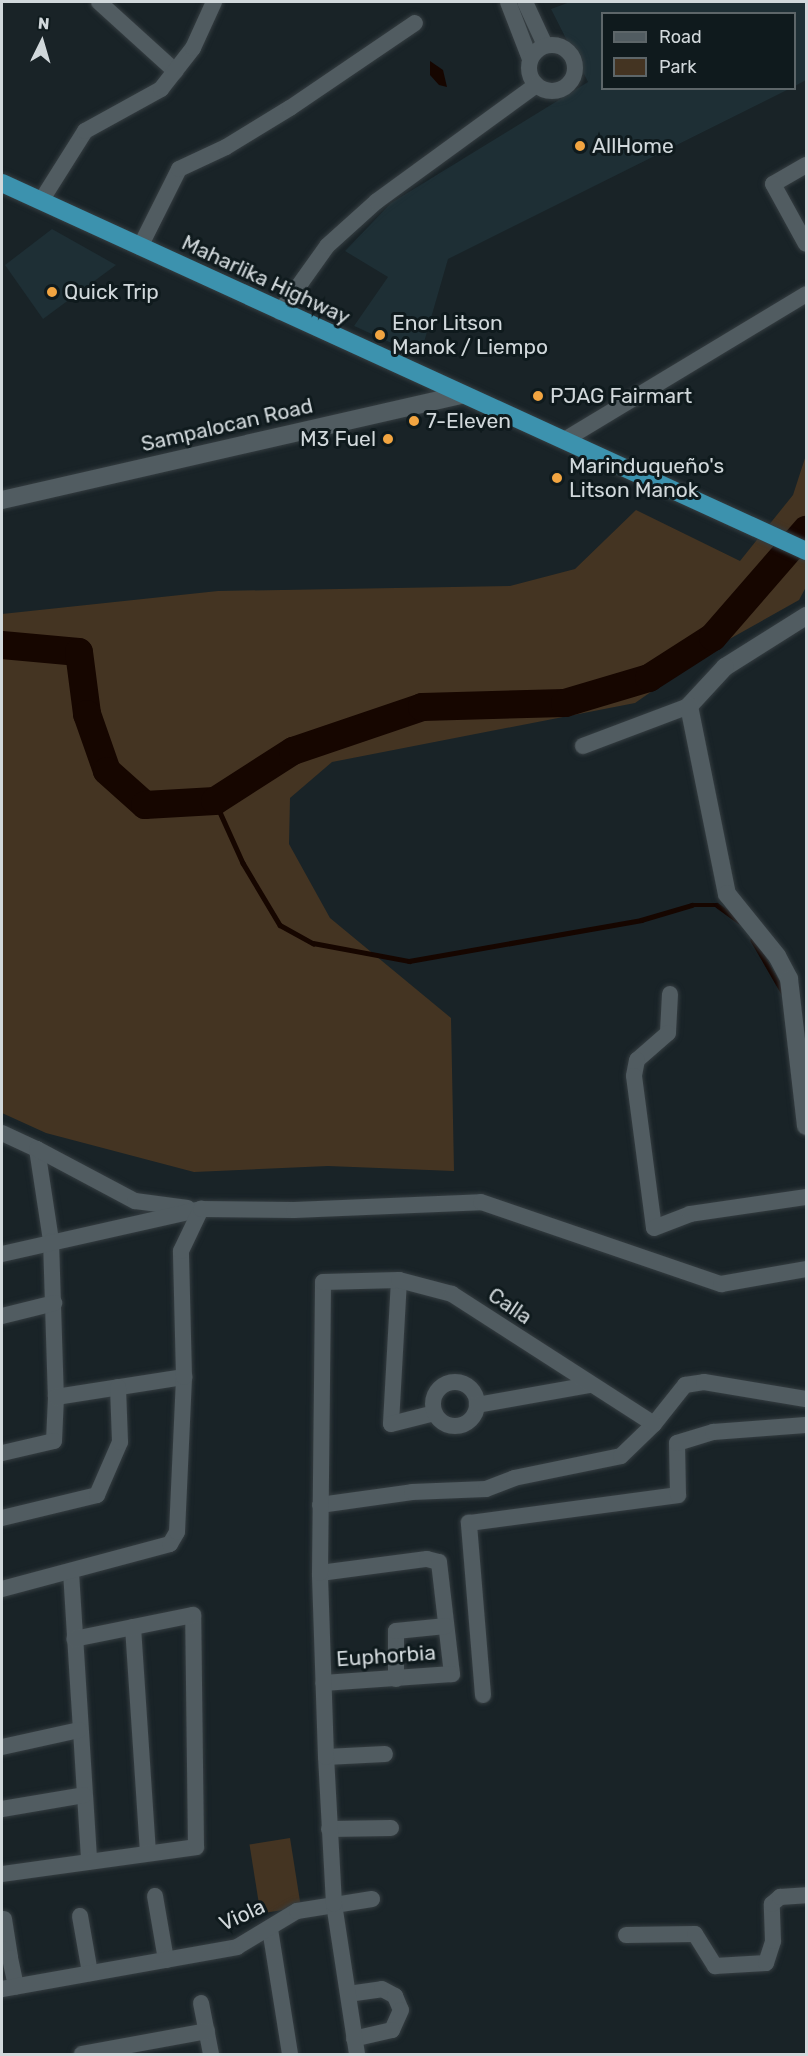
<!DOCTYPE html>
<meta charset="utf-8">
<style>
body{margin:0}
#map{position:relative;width:808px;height:2056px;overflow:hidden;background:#192327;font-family:Rubik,sans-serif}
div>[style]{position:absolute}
.built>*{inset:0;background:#1e2f35}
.green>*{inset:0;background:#443422;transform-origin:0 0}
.water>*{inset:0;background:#160600}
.stream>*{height:4.5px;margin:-2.25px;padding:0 2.25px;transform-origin:2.25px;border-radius:2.25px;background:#160600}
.river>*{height:28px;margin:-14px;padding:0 14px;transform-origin:14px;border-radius:14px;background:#160600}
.roads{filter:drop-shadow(0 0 2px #353d41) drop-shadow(0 0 2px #353d41)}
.street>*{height:16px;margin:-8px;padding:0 8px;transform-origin:8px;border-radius:8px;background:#515c61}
.street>.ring{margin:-8px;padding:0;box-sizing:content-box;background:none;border:16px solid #515c61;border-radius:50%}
.secondary>*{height:18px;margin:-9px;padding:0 9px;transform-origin:9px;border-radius:9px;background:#515c61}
.highway>*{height:18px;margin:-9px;padding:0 9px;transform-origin:9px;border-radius:9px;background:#3c92ae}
.dots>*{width:16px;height:16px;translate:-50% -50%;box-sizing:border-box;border:3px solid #0f1a1d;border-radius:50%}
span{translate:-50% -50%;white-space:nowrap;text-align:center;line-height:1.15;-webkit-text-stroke:6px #0f1a1d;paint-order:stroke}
.poi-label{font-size:21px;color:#d1d8db}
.left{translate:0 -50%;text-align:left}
.right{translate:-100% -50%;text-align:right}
.street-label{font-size:21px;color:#d1d8db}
.frame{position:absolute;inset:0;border:3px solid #d1d8db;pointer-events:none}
.legend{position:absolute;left:601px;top:12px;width:195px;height:78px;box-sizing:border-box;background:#0f1a1d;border:2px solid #5d6669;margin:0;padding:8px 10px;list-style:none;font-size:18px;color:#d1d8db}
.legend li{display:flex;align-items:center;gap:12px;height:30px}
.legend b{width:30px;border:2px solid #5d6669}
.north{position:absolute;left:12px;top:12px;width:60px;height:60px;-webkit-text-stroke:4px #0f1a1d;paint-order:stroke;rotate:5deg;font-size:16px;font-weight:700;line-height:24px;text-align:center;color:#d1d8db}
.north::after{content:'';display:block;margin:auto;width:21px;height:27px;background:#d1d8db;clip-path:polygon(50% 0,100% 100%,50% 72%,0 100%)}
</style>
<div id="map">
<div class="built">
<div style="clip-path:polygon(570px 2px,806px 2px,806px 80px,795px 86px,794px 14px,602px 14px,602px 88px,789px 89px,448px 259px,420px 356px,354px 326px,388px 277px,345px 251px,391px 203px,588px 82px,551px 9px)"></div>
<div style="clip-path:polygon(52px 229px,116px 265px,43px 319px,5px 265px)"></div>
</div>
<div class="green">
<div style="clip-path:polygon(806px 455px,806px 587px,799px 600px,717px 646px,635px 703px,332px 762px,290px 798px,289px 844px,330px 918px,451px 1018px,454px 1171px,328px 1166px,194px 1172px,46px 1133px,2px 1113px,2px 614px,218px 591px,510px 586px,575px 569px,636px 510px,740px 561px,793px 495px)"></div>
<div style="left:290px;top:1838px;width:70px;height:41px;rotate:81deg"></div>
</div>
<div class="water">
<div style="clip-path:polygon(430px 61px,443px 70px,447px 87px,439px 85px,430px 75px)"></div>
</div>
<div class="stream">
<div style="left:215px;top:801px;width:68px;rotate:65.7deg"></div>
<div style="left:243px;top:863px;width:72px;rotate:59.2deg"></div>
<div style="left:280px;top:925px;width:38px;rotate:29deg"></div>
<div style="left:313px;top:943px;width:98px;rotate:10.6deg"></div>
<div style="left:409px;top:961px;width:236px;rotate:-10deg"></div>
<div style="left:641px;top:920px;width:53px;rotate:-16.4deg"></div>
<div style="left:692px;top:905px;width:25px"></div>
<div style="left:717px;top:905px;width:27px;rotate:36deg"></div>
<div style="left:753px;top:940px;width:60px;rotate:60deg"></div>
</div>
<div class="river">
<div style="left:2px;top:645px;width:77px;rotate:5.2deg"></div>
<div style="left:79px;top:652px;width:63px;rotate:82.6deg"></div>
<div style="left:87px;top:714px;width:60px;rotate:70.7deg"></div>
<div style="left:107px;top:771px;width:51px;rotate:41.8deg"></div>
<div style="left:145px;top:805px;width:70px;rotate:-3.3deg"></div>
<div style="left:215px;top:801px;width:93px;rotate:-32.7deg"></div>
<div style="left:293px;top:751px;width:136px;rotate:-18.8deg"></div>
<div style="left:422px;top:707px;width:143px;rotate:-1.6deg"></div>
<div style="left:565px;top:703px;width:88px;rotate:-16.6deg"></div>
<div style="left:649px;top:678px;width:76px;rotate:-32.6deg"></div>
<div style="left:713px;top:637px;width:142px;rotate:-49deg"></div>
</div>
<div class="roads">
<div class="street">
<div style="left:99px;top:2px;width:103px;rotate:42.2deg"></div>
<div style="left:508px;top:2px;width:61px;rotate:68.9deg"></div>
<div style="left:525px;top:2px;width:47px;rotate:65.1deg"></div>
<div class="ring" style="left:529px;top:45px;width:30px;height:30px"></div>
<div style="left:806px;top:165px;width:38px;rotate:150deg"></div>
<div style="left:773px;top:184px;width:68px;rotate:61.2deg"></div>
<div style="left:41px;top:201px;width:83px;rotate:-57.8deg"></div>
<div style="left:85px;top:131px;width:87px;rotate:-28.9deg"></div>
<div style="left:161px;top:89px;width:52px;rotate:-52deg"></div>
<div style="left:193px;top:48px;width:51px;rotate:-65.5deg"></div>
<div style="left:140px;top:247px;width:87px;rotate:-63.4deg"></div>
<div style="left:179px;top:169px;width:52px;rotate:-25.1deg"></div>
<div style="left:226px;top:147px;width:75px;rotate:-31.4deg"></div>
<div style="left:290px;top:108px;width:151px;rotate:-34.2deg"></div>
<div style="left:280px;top:312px;width:81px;rotate:-54.5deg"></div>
<div style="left:327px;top:246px;width:67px;rotate:-42deg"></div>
<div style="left:377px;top:201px;width:197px;rotate:-36.1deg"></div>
<div style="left:566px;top:439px;width:280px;rotate:-31.1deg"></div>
<div style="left:583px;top:746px;width:113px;rotate:-20.7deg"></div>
<div style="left:670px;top:994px;width:39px;rotate:93deg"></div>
<div style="left:668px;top:1033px;width:41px;rotate:138.9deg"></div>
<div style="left:637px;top:1060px;width:16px;rotate:101deg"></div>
<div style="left:634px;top:1076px;width:153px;rotate:82.5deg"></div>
<div style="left:654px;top:1228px;width:39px;rotate:-21deg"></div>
<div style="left:690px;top:1214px;width:117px;rotate:-8.3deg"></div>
<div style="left:2px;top:1133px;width:38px;rotate:25deg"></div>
<div style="left:37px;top:1149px;width:93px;rotate:81.3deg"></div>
<div style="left:51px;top:1241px;width:156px;rotate:88.2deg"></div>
<div style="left:56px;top:1397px;width:44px;rotate:92.6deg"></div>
<div style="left:54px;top:1441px;width:53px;rotate:167deg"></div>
<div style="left:37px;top:1149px;width:111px;rotate:28deg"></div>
<div style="left:135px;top:1201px;width:53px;rotate:7.5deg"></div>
<div style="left:2px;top:1254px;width:204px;rotate:-12.7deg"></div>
<div style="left:399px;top:1280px;width:144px;rotate:93.2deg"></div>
<div style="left:391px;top:1424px;width:44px;rotate:-14.3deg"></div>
<div style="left:2px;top:1316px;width:54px;rotate:-14deg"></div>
<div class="ring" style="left:433px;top:1382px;width:28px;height:28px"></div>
<div style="left:56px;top:1397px;width:130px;rotate:-8.9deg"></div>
<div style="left:477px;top:1405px;width:114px;rotate:-10.1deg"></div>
<div style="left:320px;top:1505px;width:93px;rotate:-8deg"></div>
<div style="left:412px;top:1492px;width:74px;rotate:-2.3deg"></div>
<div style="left:486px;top:1489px;width:30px;rotate:-21deg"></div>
<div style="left:514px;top:1478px;width:109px;rotate:-11.6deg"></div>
<div style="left:621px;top:1456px;width:46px;rotate:-44.1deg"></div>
<div style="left:654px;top:1424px;width:50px;rotate:-51.5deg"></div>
<div style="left:685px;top:1385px;width:19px;rotate:-9deg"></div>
<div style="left:704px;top:1382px;width:103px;rotate:9.5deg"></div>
<div style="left:2px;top:1518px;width:98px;rotate:-13.6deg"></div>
<div style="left:97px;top:1495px;width:58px;rotate:-66.5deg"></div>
<div style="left:120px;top:1442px;width:55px;rotate:-92.1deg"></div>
<div style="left:71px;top:1572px;width:290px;rotate:86.4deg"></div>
<div style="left:320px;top:1573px;width:108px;rotate:-7.5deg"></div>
<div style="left:427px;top:1559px;width:12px;rotate:14deg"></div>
<div style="left:439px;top:1562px;width:113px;rotate:83.4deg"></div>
<div style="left:452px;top:1674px;width:129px;rotate:176deg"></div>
<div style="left:2px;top:1589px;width:174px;rotate:-15deg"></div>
<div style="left:170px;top:1544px;width:14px;rotate:-60deg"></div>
<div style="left:177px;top:1532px;width:155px;rotate:-87.4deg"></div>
<div style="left:184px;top:1377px;width:126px;rotate:-91.4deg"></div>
<div style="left:181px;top:1251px;width:47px;rotate:-64.5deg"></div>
<div style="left:201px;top:1209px;width:93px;rotate:0.6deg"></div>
<div style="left:294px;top:1210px;width:187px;rotate:-2.4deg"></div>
<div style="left:481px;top:1202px;width:254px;rotate:18.9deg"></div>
<div style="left:721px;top:1284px;width:86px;rotate:-10deg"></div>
<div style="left:133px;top:1627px;width:226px;rotate:86.2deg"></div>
<div style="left:396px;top:1679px;width:48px;rotate:-90deg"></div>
<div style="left:396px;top:1631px;width:50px;rotate:-5.7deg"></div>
<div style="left:483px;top:1695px;width:173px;rotate:-94.7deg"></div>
<div style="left:469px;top:1523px;width:211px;rotate:-7.6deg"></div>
<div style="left:678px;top:1495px;width:52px;rotate:-91.1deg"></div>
<div style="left:677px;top:1443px;width:38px;rotate:-17deg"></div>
<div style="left:713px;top:1432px;width:93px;rotate:-4.3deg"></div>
<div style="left:2px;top:1747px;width:79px;rotate:-12.4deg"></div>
<div style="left:326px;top:1757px;width:59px;rotate:-2.9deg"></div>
<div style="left:2px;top:1809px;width:83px;rotate:-9.7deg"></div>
<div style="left:329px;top:1829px;width:62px;rotate:-0.9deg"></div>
<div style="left:2px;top:1874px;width:196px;rotate:-7.9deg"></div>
<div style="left:196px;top:1847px;width:232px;rotate:-90.7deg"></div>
<div style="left:193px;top:1615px;width:121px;rotate:168.6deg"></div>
<div style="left:155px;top:1896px;width:65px;rotate:80.2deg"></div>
<div style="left:80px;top:1916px;width:58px;rotate:80deg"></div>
<div style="left:4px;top:1919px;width:39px;rotate:81deg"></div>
<div style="left:270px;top:1929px;width:127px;rotate:80.9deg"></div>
<div style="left:626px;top:1935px;width:69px;rotate:-0.8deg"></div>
<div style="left:695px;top:1934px;width:38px;rotate:58deg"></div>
<div style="left:715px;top:1966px;width:51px;rotate:-3.4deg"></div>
<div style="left:766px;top:1963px;width:23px;rotate:-72deg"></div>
<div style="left:773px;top:1941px;width:37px;rotate:-92deg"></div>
<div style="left:772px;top:1904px;width:11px;rotate:-41deg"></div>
<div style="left:780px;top:1897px;width:26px;rotate:-4deg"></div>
<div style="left:2px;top:1949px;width:12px;rotate:48deg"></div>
<div style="left:10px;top:1958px;width:29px;rotate:78deg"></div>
<div style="left:2px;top:1989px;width:239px;rotate:-10.1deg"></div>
<div style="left:237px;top:1947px;width:70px;rotate:-31deg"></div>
<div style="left:297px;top:1911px;width:76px;rotate:-9.1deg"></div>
<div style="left:348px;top:1994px;width:34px;rotate:-8deg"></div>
<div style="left:382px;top:1989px;width:15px;rotate:28deg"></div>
<div style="left:395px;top:1996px;width:15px;rotate:67deg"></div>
<div style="left:401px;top:2010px;width:22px;rotate:114deg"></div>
<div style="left:392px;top:2030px;width:39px;rotate:167deg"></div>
<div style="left:201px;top:2003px;width:52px;rotate:78.9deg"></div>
<div style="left:82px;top:2054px;width:127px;rotate:-10.4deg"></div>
<div style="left:357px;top:2054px;width:152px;rotate:-98.7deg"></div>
<div style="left:334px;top:1904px;width:147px;rotate:-93.1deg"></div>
<div style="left:326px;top:1757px;width:184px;rotate:-91.9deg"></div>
<div style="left:320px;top:1573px;width:291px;rotate:-89.4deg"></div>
<div style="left:323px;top:1282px;width:76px;rotate:-1.5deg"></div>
<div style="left:399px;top:1280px;width:55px;rotate:14.8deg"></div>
<div style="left:452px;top:1294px;width:240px;rotate:32.8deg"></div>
</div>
<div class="secondary">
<div style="left:2px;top:500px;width:473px;rotate:-12.9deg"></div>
<div style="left:806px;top:616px;width:96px;rotate:147.8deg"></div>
<div style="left:725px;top:667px;width:53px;rotate:132.7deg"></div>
<div style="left:689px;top:706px;width:192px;rotate:78.6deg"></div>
<div style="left:727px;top:894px;width:80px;rotate:51.1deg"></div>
<div style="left:777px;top:956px;width:26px;rotate:62deg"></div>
<div style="left:789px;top:979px;width:148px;rotate:83.4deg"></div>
</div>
<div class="highway">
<div style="left:2px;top:183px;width:884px;rotate:24.59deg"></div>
</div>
</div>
<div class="dots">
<div style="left:580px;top:146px;background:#f2a541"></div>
<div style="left:52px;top:292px;background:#f2a541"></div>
<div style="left:380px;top:335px;background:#f2a541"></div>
<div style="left:538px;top:396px;background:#f2a541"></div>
<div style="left:414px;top:421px;background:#f2a541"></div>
<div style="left:388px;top:439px;background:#f2a541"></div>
<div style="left:557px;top:478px;background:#f2a541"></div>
</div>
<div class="poi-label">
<span class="left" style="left:592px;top:146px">AllHome</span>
<span class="left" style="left:64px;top:292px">Quick Trip</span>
<span class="left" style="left:392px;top:335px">Enor Litson<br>Manok / Liempo</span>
<span class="left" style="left:550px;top:396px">PJAG Fairmart</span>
<span class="left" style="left:426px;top:421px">7-Eleven</span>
<span class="right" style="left:376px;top:439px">M3 Fuel</span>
<span class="left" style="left:569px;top:478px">Marinduqueño's<br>Litson Manok</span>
</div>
<div class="street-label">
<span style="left:266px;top:280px;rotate:25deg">Maharlika Highway</span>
<span style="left:227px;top:425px;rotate:-13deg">Sampalocan Road</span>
<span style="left:510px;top:1306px;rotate:34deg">Calla</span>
<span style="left:386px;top:1656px;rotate:-4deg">Euphorbia</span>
<span style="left:242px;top:1915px;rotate:-25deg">Viola</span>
</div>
<div class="frame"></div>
<ul class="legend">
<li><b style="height:8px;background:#515c61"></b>Road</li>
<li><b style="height:16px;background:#443422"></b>Park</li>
</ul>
<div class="north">N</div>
</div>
